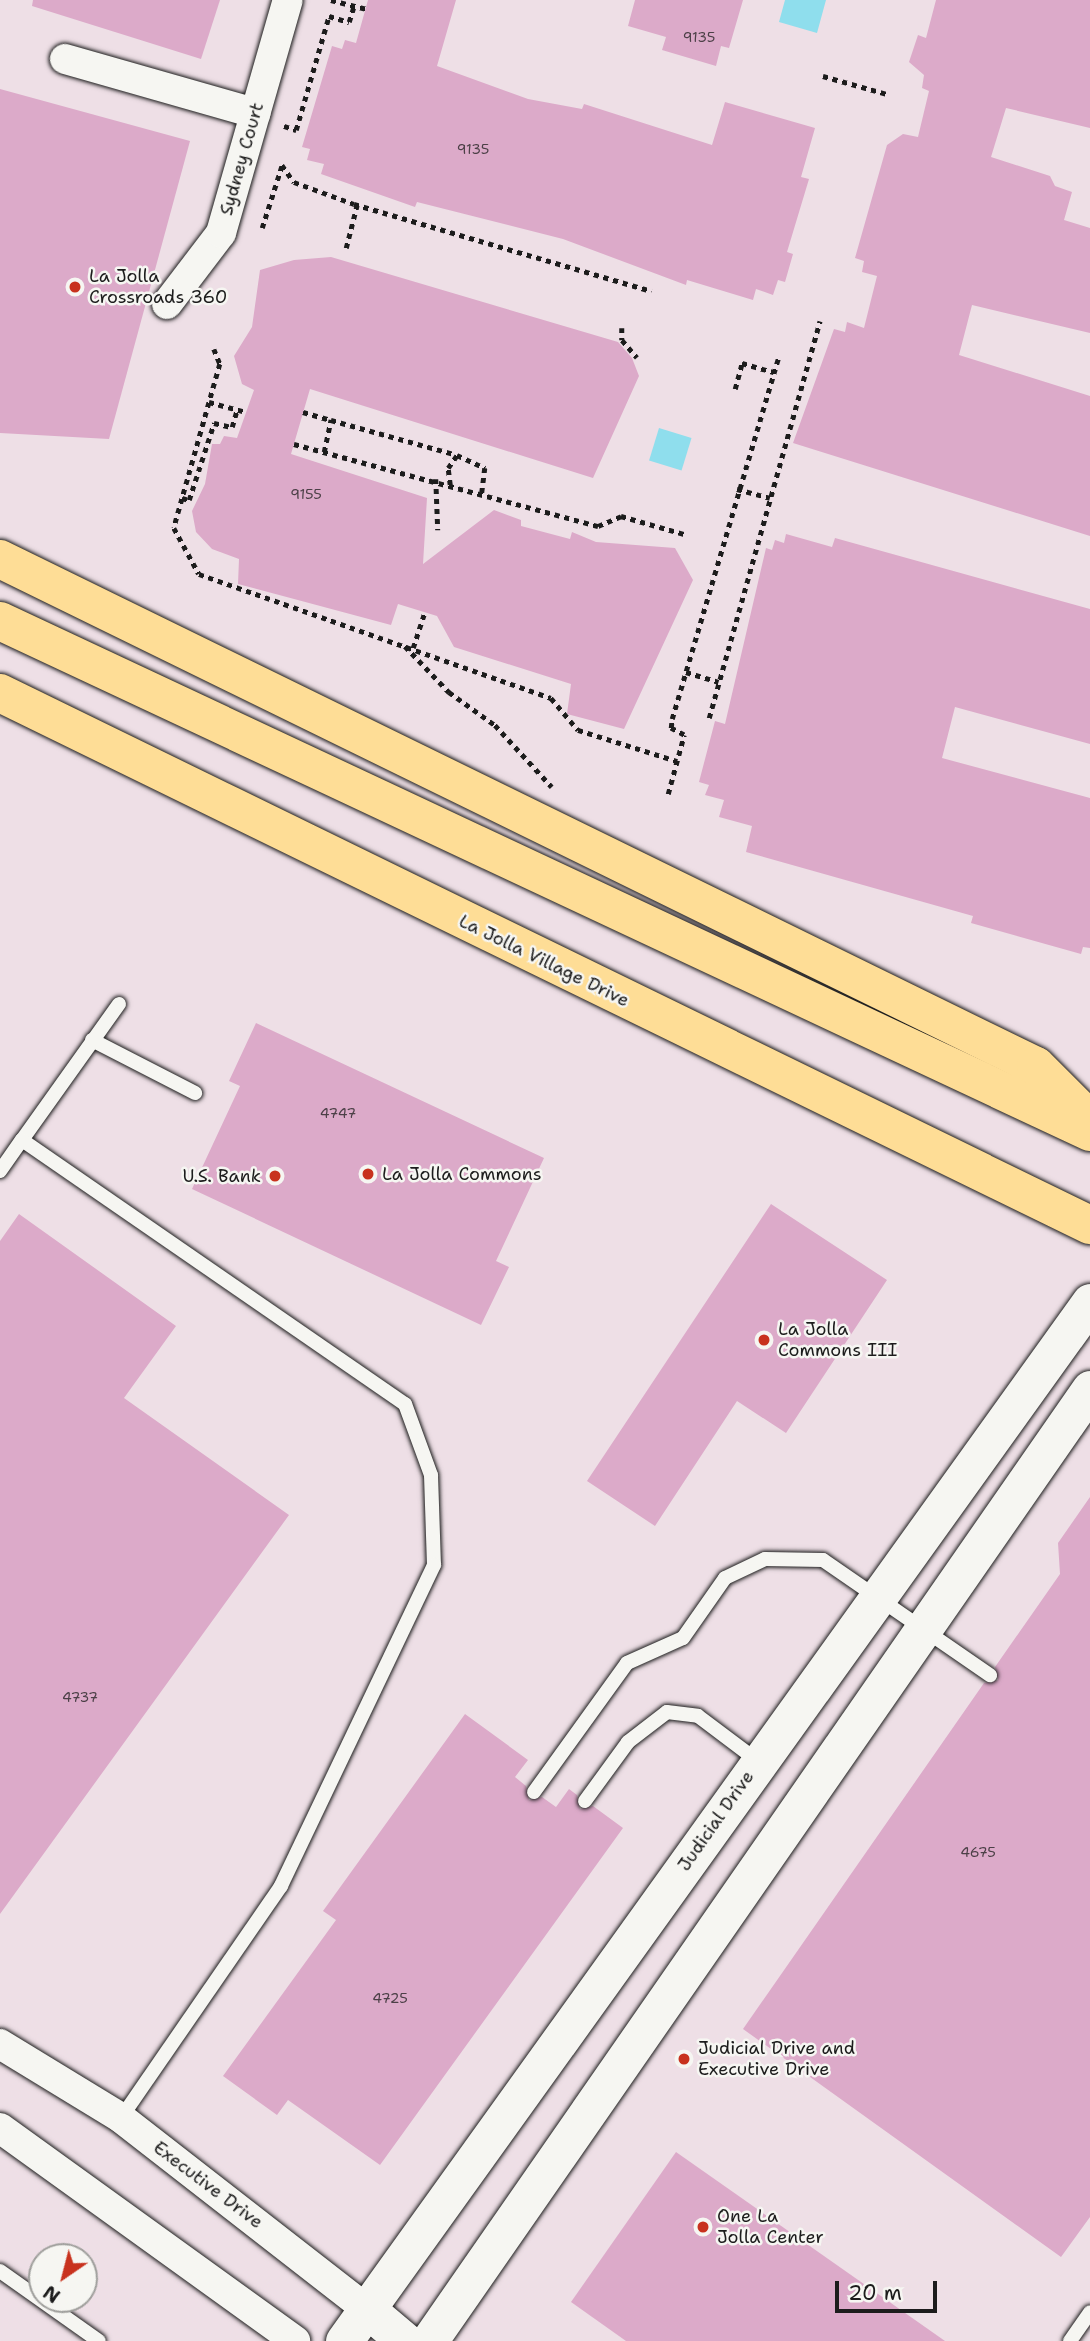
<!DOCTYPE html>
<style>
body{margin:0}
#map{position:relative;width:1090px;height:2341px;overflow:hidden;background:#eedfe6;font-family:"Shantell Sans",sans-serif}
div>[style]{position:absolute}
.water>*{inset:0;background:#8fdeed;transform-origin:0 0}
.building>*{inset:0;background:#dcaac9}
.path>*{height:4.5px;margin-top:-2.25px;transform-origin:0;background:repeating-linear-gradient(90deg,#1c1c1c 0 5px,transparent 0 10px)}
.roads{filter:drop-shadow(0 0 2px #1c1c1c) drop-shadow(0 0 2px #1c1c1c)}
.service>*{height:14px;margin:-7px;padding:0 7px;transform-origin:7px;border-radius:7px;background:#f6f6f2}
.minor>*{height:30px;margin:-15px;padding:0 15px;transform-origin:15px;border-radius:15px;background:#f6f6f2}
.tertiary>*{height:37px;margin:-18.5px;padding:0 18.5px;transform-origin:18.5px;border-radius:18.5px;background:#f6f6f2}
.primary>*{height:38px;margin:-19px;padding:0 19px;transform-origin:19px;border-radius:19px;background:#fedd96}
.motorway>*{height:38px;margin:-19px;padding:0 19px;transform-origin:19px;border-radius:19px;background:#fedd96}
.dots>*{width:19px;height:19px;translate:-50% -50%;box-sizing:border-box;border:4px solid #f6f6f2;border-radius:50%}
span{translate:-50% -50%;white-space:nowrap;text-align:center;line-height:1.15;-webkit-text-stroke:5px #f6f6f2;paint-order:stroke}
.number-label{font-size:14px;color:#4c4047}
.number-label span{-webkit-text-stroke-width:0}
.street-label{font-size:18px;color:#1c1c1c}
.poi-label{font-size:18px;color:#1c1c1c}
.left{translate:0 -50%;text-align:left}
.right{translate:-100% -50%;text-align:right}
.north{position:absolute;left:28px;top:2243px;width:70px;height:70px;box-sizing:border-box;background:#f6f6f2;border:2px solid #9f9f9c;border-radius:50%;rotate:215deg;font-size:19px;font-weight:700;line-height:28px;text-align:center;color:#1c1c1c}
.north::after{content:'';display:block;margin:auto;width:24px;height:32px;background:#c8321e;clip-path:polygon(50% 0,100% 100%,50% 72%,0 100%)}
.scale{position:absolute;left:835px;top:2281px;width:102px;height:32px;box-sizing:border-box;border:4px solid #1c1c1c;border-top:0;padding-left:9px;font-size:21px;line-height:24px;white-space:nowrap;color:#1c1c1c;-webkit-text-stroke:5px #f6f6f2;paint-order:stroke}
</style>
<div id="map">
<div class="water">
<div style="clip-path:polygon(785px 0,826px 0,817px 33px,779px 22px)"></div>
<div style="left:659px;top:428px;width:34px;height:34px;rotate:17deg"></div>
</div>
<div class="building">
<div style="clip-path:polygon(33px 0,220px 0,201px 59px,32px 6px)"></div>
<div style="clip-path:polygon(368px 0,456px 0,437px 66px,528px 99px,582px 109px,584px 104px,712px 145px,725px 102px,815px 128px,801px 177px,809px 179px,787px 252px,793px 254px,785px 282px,778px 280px,773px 295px,756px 289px,753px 300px,687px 280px,686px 285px,563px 239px,417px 202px,415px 207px,321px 174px,324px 164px,307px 160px,310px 149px,302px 147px,332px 46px,342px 49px,345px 40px,356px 43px)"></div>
<div style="clip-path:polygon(635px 0,743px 0,729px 48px,721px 46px,716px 66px,662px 50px,666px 37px,628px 26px)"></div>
<div style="clip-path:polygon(936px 0,1090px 0,1090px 128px,1006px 108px,991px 157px,1050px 176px,1055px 186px,1072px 192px,1064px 220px,1090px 228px,1090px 333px,972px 305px,959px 355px,1090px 396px,1090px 536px,793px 443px,834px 329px,845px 332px,847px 322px,864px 328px,877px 276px,862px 272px,864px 261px,855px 258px,887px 145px,903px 134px,918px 137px,929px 91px,922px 88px,924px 75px,909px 62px,918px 35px,926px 38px)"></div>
<div style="clip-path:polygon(0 89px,190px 141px,109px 439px,0 433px)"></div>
<div style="clip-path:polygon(331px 257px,618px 342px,632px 358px,639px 376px,593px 478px,310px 389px,291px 454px,427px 498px,423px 564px,494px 510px,521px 520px,521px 526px,570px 539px,572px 532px,596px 542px,675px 548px,693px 580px,624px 729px,567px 714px,571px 684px,454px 647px,437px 616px,398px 604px,391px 625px,238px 584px,239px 559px,212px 549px,196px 532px,192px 511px,205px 484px,212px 444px,220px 444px,224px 436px,237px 438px,254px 390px,242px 384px,234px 356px,252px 327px,260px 270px,294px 260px)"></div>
<div style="clip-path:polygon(786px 534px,832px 547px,835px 538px,1090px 609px,1090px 744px,955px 707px,942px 758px,1090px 798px,1090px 948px,1083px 947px,1081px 954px,971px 923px,973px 916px,746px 852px,752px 826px,719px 817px,724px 800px,705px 795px,709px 785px,699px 782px,715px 721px,725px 724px,766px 548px,772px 550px,775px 540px,784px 543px)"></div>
<div style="clip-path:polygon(256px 1023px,544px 1158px,496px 1261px,509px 1267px,481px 1325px,192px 1189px,240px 1086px,229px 1081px)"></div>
<div style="clip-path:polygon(771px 1204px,887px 1280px,786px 1433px,737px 1401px,655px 1526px,587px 1481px)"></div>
<div style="clip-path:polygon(19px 1214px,176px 1326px,124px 1398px,289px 1515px,0 1914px,0 1241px)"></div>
<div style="clip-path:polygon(1090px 1497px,1090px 2217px,1061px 2257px,743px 2029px,984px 1683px,998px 1680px,995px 1667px,1060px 1574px,1058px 1543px)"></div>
<div style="clip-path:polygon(465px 1714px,528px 1760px,515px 1777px,526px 1786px,529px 1800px,542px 1797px,556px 1807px,569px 1789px,577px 1795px,580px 1809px,593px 1806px,623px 1828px,380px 2165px,288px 2100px,277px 2115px,223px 2076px,336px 1920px,323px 1911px)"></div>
<div style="clip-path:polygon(676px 2152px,945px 2341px,626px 2341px,571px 2302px)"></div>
</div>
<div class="path">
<div style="left:331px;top:0;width:36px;rotate:14deg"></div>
<div style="left:823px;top:76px;width:66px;rotate:15.7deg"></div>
<div style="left:284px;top:126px;width:13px;rotate:18deg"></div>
<div style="left:296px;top:130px;width:119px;rotate:-73.9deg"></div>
<div style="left:329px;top:16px;width:21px;rotate:17deg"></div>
<div style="left:349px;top:22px;width:17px;rotate:-73deg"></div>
<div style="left:262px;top:228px;width:66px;rotate:-72.4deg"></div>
<div style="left:282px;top:165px;width:21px;rotate:55deg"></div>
<div style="left:294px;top:182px;width:64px;rotate:20.1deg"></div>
<div style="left:354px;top:204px;width:310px;rotate:16.3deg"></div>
<div style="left:346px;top:248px;width:44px;rotate:-75.7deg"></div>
<div style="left:622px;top:328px;width:12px;rotate:90deg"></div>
<div style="left:622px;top:340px;width:23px;rotate:49deg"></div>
<div style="left:214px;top:349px;width:16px;rotate:68deg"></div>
<div style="left:220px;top:364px;width:170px;rotate:105.7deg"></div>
<div style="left:174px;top:528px;width:52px;rotate:61.5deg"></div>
<div style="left:199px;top:574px;width:373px;rotate:19.4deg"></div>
<div style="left:551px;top:698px;width:42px;rotate:49.8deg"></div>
<div style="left:578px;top:730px;width:104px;rotate:17.4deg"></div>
<div style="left:735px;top:389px;width:27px;rotate:-75deg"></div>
<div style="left:742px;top:363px;width:33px;rotate:16deg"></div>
<div style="left:209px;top:402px;width:38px;rotate:15deg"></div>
<div style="left:303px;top:412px;width:29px;rotate:16deg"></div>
<div style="left:294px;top:444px;width:315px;rotate:15.1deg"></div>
<div style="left:598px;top:526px;width:25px;rotate:-23deg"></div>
<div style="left:621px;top:516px;width:66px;rotate:15.9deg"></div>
<div style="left:324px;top:452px;width:33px;rotate:-78deg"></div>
<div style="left:331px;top:420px;width:128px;rotate:15.5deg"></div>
<div style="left:436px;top:479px;width:51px;rotate:87.8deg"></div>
<div style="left:450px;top:485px;width:17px;rotate:-97deg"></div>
<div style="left:448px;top:468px;width:16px;rotate:-55deg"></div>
<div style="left:457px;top:455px;width:31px;rotate:25deg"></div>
<div style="left:485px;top:468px;width:25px;rotate:97deg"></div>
<div style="left:737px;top:489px;width:34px;rotate:15deg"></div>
<div style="left:182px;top:498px;width:7px;rotate:16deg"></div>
<div style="left:189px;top:500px;width:81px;rotate:-72deg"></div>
<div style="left:214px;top:423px;width:18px;rotate:13deg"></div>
<div style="left:232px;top:427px;width:18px;rotate:-74deg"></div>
<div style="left:405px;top:646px;width:64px;rotate:46.3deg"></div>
<div style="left:449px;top:692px;width:57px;rotate:35.7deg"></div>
<div style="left:495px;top:725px;width:84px;rotate:47.4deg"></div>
<div style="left:413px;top:648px;width:38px;rotate:-72deg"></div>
<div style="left:686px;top:672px;width:34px;rotate:17deg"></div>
<div style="left:709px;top:718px;width:412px;rotate:-74.4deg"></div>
<div style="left:668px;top:794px;width:61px;rotate:-74.8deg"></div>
<div style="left:684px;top:735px;width:15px;rotate:-152deg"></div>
<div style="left:671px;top:728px;width:9px;rotate:-84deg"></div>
<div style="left:672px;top:719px;width:376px;rotate:-73.6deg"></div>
</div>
<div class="roads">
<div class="service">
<div style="left:92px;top:1040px;width:116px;rotate:27.2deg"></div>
<div style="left:22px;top:1140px;width:167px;rotate:-54.5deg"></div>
<div style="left:0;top:1171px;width:38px;rotate:-55deg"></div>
<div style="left:22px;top:1140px;width:465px;rotate:34.6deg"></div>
<div style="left:405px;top:1404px;width:76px;rotate:69.9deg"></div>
<div style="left:431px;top:1475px;width:90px;rotate:88.1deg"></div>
<div style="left:434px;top:1565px;width:356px;rotate:115.5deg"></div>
<div style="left:281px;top:1886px;width:282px;rotate:124.6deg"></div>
<div style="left:534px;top:1792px;width:159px;rotate:-54.2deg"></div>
<div style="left:627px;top:1663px;width:61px;rotate:-24.1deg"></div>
<div style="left:683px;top:1638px;width:73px;rotate:-55deg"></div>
<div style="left:725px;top:1578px;width:44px;rotate:-25.4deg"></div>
<div style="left:765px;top:1559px;width:58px;rotate:1deg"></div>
<div style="left:823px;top:1560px;width:203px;rotate:34.6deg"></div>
<div style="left:585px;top:1801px;width:73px;rotate:-53.9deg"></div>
<div style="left:628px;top:1742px;width:49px;rotate:-37.6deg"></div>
<div style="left:667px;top:1712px;width:31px;rotate:7deg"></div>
<div style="left:698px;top:1716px;width:75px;rotate:36.9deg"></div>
<div style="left:0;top:2271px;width:121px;rotate:35.3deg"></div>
<div style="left:1070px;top:2341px;width:35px;rotate:-55deg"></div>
</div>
<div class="minor">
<div style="left:65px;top:59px;width:198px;rotate:15.9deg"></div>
<div style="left:167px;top:304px;width:89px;rotate:-52.7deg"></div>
<div style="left:221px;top:233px;width:242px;rotate:-74deg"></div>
<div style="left:0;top:2044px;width:142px;rotate:31.4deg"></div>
<div style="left:121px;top:2118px;width:313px;rotate:37.9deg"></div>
<div style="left:0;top:2128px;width:364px;rotate:35.8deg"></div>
</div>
<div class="tertiary">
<div style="left:368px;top:2310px;width:48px;rotate:40deg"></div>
<div style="left:344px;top:2341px;width:1279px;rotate:-54.32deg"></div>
<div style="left:429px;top:2341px;width:1159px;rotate:-55.23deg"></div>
</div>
<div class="primary">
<div style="left:0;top:621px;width:1204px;rotate:25.12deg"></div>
<div style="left:0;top:693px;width:1213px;rotate:26.02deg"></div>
</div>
<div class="motorway">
<div style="left:0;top:559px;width:1153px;rotate:26.08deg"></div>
<div style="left:1036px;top:1066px;width:76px;rotate:45deg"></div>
</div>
</div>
<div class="dots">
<div style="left:75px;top:287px;background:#c8321e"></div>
<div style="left:368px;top:1174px;background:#c8321e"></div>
<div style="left:275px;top:1176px;background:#c8321e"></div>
<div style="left:764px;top:1340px;background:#c8321e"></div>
<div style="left:684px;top:2059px;background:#c8321e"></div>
<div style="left:703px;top:2227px;background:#c8321e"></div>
</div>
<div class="number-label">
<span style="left:699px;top:37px">9135</span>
<span style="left:473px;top:149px">9135</span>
<span style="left:306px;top:494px">9155</span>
<span style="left:338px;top:1113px">4747</span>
<span style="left:80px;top:1697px">4737</span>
<span style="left:978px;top:1852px">4675</span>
<span style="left:390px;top:1998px">4725</span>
</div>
<div class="street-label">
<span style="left:242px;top:159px;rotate:-74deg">Sydney Court</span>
<span style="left:544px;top:961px;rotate:26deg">La Jolla Village Drive</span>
<span style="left:716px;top:1821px;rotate:-55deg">Judicial Drive</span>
<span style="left:208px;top:2185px;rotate:37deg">Executive Drive</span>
</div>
<div class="poi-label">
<span class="left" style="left:89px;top:287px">La Jolla<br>Crossroads 360</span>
<span class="left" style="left:382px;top:1174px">La Jolla Commons</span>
<span class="right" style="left:261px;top:1176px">U.S. Bank</span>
<span class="left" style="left:778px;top:1340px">La Jolla<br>Commons III</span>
<span class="left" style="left:698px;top:2059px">Judicial Drive and<br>Executive Drive</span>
<span class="left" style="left:717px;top:2227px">One La<br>Jolla Center</span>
</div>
<div class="north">N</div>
<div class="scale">20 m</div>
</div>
